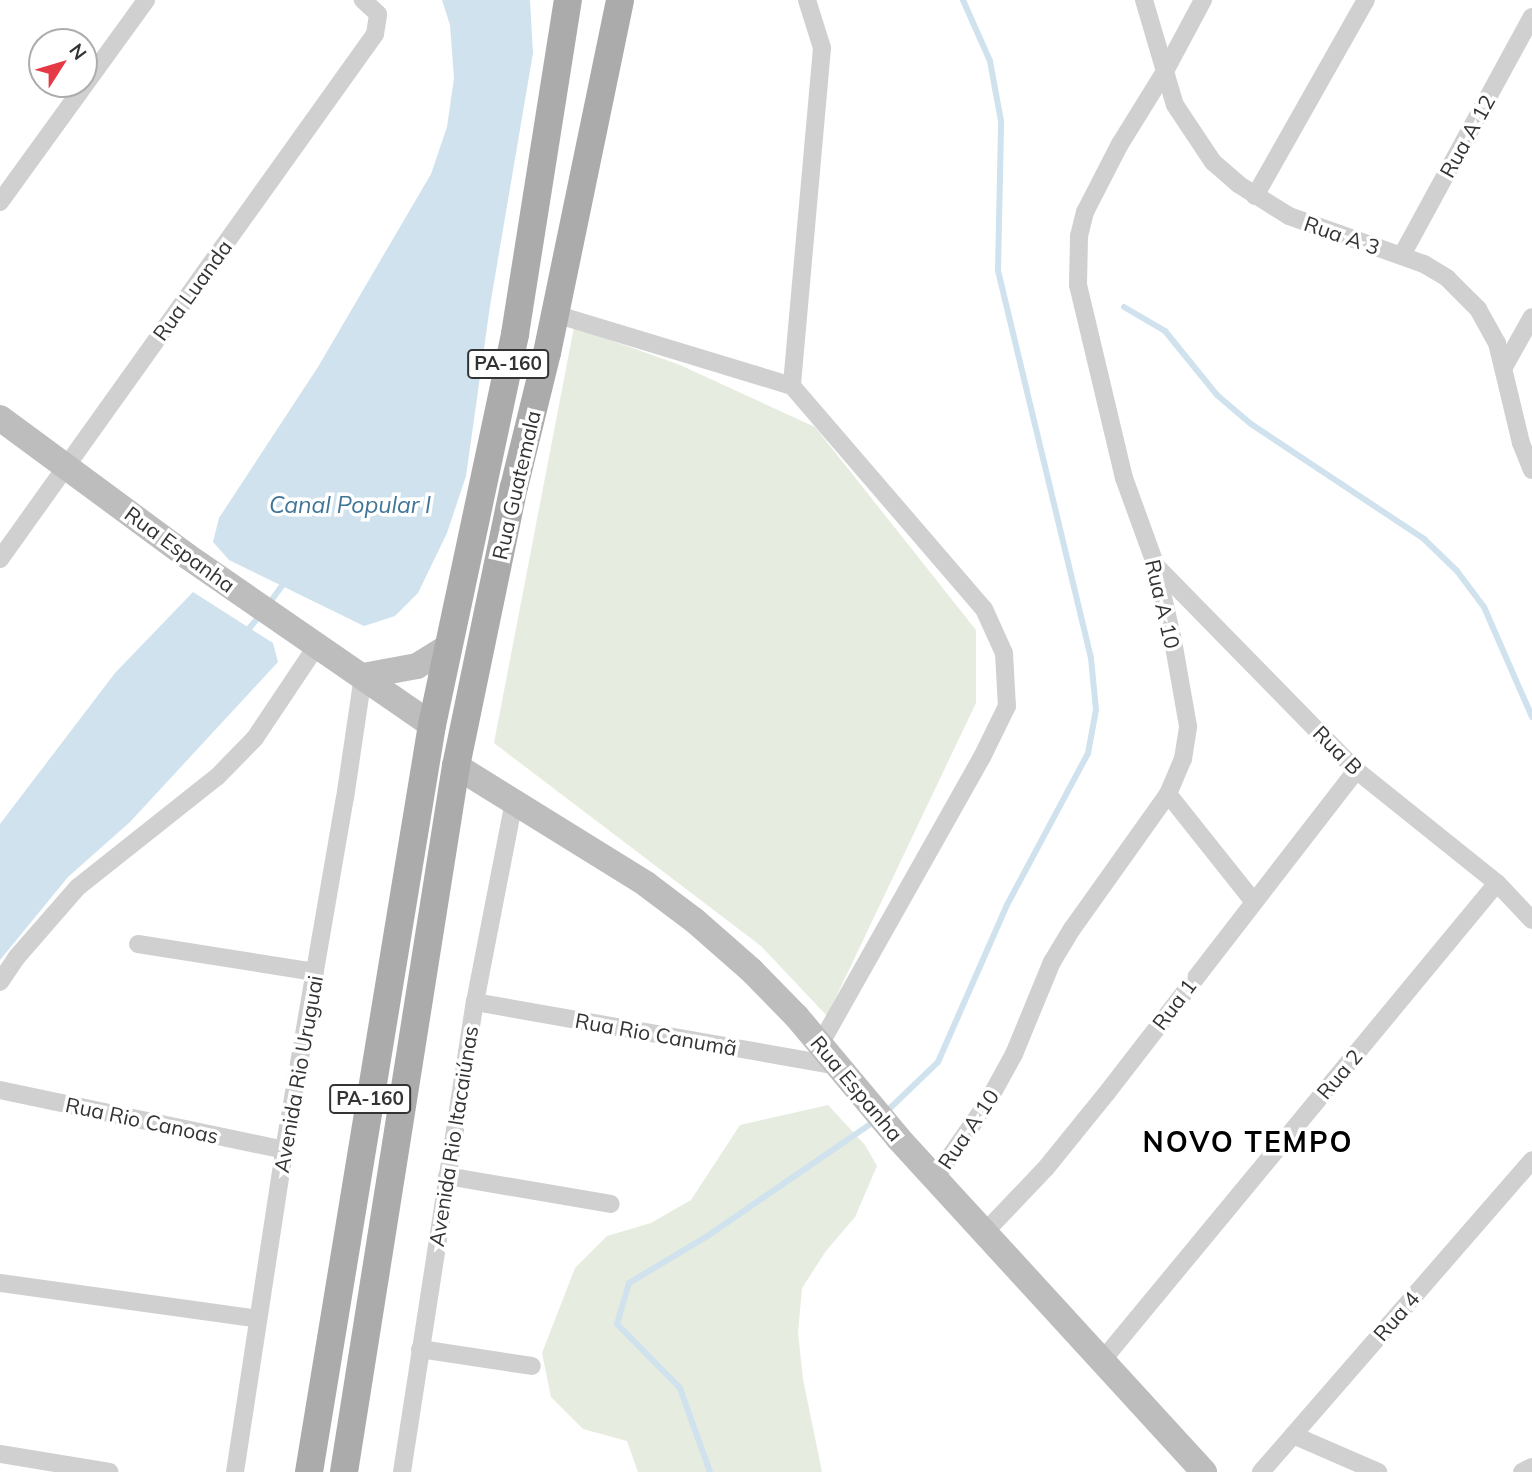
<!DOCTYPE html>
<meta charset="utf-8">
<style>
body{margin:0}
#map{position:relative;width:1532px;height:1472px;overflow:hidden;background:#fff;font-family:Mulish,sans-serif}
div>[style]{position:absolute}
.green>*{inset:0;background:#e6ecdf}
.water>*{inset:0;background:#cfe2ee}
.stream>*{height:6px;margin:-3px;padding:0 3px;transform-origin:3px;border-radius:3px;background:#cfe2ee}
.street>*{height:18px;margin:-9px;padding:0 9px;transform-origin:9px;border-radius:9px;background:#d0d0d0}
.secondary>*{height:26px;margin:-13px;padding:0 13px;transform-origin:13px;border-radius:13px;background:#bdbdbd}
.primary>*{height:28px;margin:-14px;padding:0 14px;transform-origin:14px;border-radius:14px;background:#ababab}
span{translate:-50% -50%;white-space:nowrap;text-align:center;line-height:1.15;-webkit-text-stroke:7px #fff;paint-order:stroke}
.shield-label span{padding:2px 5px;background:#fff;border:2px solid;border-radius:5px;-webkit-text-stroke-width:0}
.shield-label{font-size:19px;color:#333;font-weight:700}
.street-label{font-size:21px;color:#333}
.water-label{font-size:23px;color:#3f7597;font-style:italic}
.district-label{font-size:28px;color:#000;font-weight:700;letter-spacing:2px}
.north{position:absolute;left:28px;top:28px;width:70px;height:70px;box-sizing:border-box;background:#fff;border:2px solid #adadad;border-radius:50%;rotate:53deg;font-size:19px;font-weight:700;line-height:28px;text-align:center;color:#333}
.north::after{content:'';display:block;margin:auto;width:24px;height:32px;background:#e63946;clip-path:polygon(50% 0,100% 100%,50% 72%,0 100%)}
</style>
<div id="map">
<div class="green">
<div style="clip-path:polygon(574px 327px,680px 365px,815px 427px,976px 630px,976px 703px,827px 1016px,761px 946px,494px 743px)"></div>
<div style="clip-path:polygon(828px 1105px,865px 1145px,877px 1166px,855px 1217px,826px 1251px,802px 1288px,798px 1333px,803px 1379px,822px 1472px,638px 1472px,627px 1441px,583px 1429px,551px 1397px,542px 1353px,575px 1268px,607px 1236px,651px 1223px,691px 1200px,740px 1125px)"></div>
</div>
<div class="water">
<div style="clip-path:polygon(442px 0,530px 0,533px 53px,490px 306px,466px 476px,447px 533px,418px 593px,395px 616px,364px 626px,229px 560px,213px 542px,219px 518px,318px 367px,431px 174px,447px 127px,454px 78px,450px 25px)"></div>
<div style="clip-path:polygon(193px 592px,273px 643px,278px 662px,130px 822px,68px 877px,0 960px,0 824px,115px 673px)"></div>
</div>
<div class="stream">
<div style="left:1124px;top:307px;width:48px;rotate:30.3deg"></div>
<div style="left:1165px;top:331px;width:82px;rotate:50.9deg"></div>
<div style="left:1217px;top:395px;width:45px;rotate:40.5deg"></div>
<div style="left:1251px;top:424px;width:208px;rotate:33.6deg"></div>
<div style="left:1424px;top:539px;width:46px;rotate:44.1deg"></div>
<div style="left:1457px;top:571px;width:45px;rotate:53.1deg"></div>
<div style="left:1484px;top:607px;width:120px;rotate:66.4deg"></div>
<div style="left:268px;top:605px;width:31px;rotate:-54deg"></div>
<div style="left:246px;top:632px;width:23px;rotate:-50deg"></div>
<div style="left:886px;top:1112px;width:72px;rotate:-43.9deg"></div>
<div style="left:938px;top:1062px;width:171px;rotate:-66.3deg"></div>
<div style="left:1007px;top:905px;width:172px;rotate:-61.9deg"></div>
<div style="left:1088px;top:753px;width:44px;rotate:-79.5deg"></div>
<div style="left:1096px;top:710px;width:52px;rotate:-95.5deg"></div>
<div style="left:1091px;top:658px;width:399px;rotate:-103.5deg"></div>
<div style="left:998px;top:270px;width:149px;rotate:-88.8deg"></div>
<div style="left:1001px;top:121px;width:61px;rotate:-100.4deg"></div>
<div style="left:990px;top:61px;width:67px;rotate:-113.9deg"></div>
<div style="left:710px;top:1472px;width:89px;rotate:-109.7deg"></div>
<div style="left:680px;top:1388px;width:90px;rotate:-134.5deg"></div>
<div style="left:617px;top:1324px;width:43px;rotate:-73.7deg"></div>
<div style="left:629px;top:1283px;width:90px;rotate:-30.9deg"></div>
<div style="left:706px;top:1237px;width:205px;rotate:-34.5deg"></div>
</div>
<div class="street">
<div style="left:807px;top:0;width:50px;rotate:72.6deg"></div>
<div style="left:822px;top:48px;width:339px;rotate:95.1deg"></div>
<div style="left:792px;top:386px;width:294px;rotate:49.3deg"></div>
<div style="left:984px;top:609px;width:48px;rotate:65.6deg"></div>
<div style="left:1004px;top:653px;width:53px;rotate:86.8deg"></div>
<div style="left:1007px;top:706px;width:57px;rotate:116.1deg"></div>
<div style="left:982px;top:757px;width:330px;rotate:119.4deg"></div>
<div style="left:1144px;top:0;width:109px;rotate:73.6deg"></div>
<div style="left:1175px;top:105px;width:69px;rotate:56.3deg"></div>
<div style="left:1213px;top:162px;width:33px;rotate:41deg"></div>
<div style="left:1238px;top:184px;width:60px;rotate:32.1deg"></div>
<div style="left:1289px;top:216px;width:143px;rotate:19.6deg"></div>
<div style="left:1424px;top:264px;width:27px;rotate:31deg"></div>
<div style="left:1447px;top:278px;width:44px;rotate:45deg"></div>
<div style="left:1478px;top:309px;width:39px;rotate:61deg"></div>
<div style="left:1497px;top:343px;width:103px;rotate:76.5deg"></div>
<div style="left:1521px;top:443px;width:29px;rotate:68deg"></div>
<div style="left:1255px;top:196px;width:225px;rotate:-60.5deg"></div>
<div style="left:0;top:202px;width:249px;rotate:-54.1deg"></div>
<div style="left:1402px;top:255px;width:271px;rotate:-61.4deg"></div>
<div style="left:555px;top:314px;width:248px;rotate:16.9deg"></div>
<div style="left:1504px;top:367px;width:57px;rotate:-60.8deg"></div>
<div style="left:0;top:559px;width:645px;rotate:-54.46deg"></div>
<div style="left:375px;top:34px;width:20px;rotate:-81deg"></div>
<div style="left:378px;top:14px;width:21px;rotate:-137deg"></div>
<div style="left:1156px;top:566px;width:286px;rotate:45.6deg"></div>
<div style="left:1356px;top:770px;width:181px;rotate:38.7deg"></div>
<div style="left:1497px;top:883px;width:51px;rotate:46.6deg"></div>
<div style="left:1168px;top:794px;width:137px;rotate:51.5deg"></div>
<div style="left:138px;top:944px;width:179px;rotate:9deg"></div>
<div style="left:0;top:982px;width:29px;rotate:-56deg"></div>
<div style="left:16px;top:958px;width:94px;rotate:-48.9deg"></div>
<div style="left:78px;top:887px;width:177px;rotate:-38.4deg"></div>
<div style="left:217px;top:777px;width:54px;rotate:-45.7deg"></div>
<div style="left:255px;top:738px;width:110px;rotate:-56.2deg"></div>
<div style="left:475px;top:1002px;width:368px;rotate:10deg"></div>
<div style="left:0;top:1090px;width:290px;rotate:11.9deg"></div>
<div style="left:447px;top:1176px;width:166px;rotate:9.7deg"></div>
<div style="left:935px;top:1178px;width:89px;rotate:-55.1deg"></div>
<div style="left:986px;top:1105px;width:58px;rotate:-61.2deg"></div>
<div style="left:1014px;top:1054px;width:100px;rotate:-67.6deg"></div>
<div style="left:1052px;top:962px;width:39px;rotate:-59deg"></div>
<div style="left:1072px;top:929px;width:166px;rotate:-54.6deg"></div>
<div style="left:1168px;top:794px;width:38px;rotate:-67deg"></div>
<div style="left:1183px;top:759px;width:33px;rotate:-81deg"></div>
<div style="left:1188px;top:726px;width:86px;rotate:-100deg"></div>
<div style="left:1173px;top:641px;width:77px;rotate:-102.8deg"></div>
<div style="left:1156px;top:566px;width:94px;rotate:-110deg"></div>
<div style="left:1124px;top:478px;width:198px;rotate:-103.4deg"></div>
<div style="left:1078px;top:285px;width:49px;rotate:-88.8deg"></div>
<div style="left:1079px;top:236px;width:25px;rotate:-76deg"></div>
<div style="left:1085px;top:212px;width:76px;rotate:-62.8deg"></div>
<div style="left:1120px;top:144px;width:84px;rotate:-58.2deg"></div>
<div style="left:1164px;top:73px;width:83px;rotate:-61.9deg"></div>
<div style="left:985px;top:1232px;width:88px;rotate:-46.4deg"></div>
<div style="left:1046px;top:1168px;width:95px;rotate:-51deg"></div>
<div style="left:1106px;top:1094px;width:409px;rotate:-52.3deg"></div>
<div style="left:0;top:1283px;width:260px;rotate:7.9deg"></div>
<div style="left:420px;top:1349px;width:113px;rotate:8.6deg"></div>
<div style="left:1101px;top:1362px;width:621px;rotate:-50.42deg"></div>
<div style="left:1293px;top:1435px;width:93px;rotate:23.5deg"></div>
<div style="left:0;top:1454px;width:111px;rotate:9.3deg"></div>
<div style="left:235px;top:1472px;width:326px;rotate:-81.3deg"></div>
<div style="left:284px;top:1150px;width:357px;rotate:-80.2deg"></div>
<div style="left:345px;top:798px;width:123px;rotate:-81.6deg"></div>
<div style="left:402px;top:1472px;width:476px;rotate:-81.2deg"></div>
<div style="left:475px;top:1002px;width:205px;rotate:-79deg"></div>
<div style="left:1261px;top:1472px;width:413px;rotate:-49deg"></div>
<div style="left:1522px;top:1472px;width:11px;rotate:-27deg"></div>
</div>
<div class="secondary">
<div style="left:0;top:418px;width:232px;rotate:36.4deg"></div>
<div style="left:187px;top:556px;width:298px;rotate:34.6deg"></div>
<div style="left:363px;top:676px;width:55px;rotate:-10.5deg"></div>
<div style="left:417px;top:666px;width:36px;rotate:-32deg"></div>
<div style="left:456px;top:766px;width:224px;rotate:31.8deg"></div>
<div style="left:646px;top:884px;width:60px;rotate:36.9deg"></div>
<div style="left:694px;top:920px;width:77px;rotate:41.3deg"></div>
<div style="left:752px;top:971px;width:64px;rotate:45.6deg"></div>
<div style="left:797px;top:1017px;width:158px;rotate:50.1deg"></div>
<div style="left:898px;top:1138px;width:453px;rotate:47.5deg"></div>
</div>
<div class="primary">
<div style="left:309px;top:1472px;width:757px;rotate:-80.65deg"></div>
<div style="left:432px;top:725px;width:400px;rotate:-78deg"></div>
<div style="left:515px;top:334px;width:338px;rotate:-81deg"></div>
<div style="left:344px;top:1472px;width:715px;rotate:-80.99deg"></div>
<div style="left:456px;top:766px;width:285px;rotate:-78.3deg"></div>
<div style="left:514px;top:487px;width:138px;rotate:-76.2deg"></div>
<div style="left:547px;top:353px;width:360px;rotate:-78.3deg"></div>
</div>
<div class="shield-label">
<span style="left:508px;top:364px">PA-160</span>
<span style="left:370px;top:1099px">PA-160</span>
</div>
<div class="street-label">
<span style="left:1467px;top:136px;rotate:-61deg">Rua A 12</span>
<span style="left:1342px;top:235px;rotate:19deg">Rua A 3</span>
<span style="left:192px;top:290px;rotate:-54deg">Rua Luanda</span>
<span style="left:516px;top:485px;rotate:-77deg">Rua Guatemala</span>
<span style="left:180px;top:549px;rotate:36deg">Rua Espanha</span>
<span style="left:1163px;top:604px;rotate:77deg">Rua A 10</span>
<span style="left:1338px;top:750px;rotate:45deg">Rua B</span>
<span style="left:1174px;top:1004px;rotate:-53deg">Rua 1</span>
<span style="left:656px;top:1034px;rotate:10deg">Rua Rio Canumã</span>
<span style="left:298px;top:1074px;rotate:-80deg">Avenida Rio Uruguai</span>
<span style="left:1339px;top:1074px;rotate:-50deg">Rua 2</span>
<span style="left:857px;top:1088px;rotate:50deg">Rua Espanha</span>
<span style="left:142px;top:1120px;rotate:12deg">Rua Rio Canoas</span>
<span style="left:968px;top:1129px;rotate:-56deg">Rua A 10</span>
<span style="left:453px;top:1136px;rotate:-81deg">Avenida Rio Itacaiúnas</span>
<span style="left:1396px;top:1316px;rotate:-49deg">Rua 4</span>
</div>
<div class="water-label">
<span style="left:350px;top:505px">Canal Popular I</span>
</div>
<div class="district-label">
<span style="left:1248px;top:1142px">NOVO TEMPO</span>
</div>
<div class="north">N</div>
</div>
